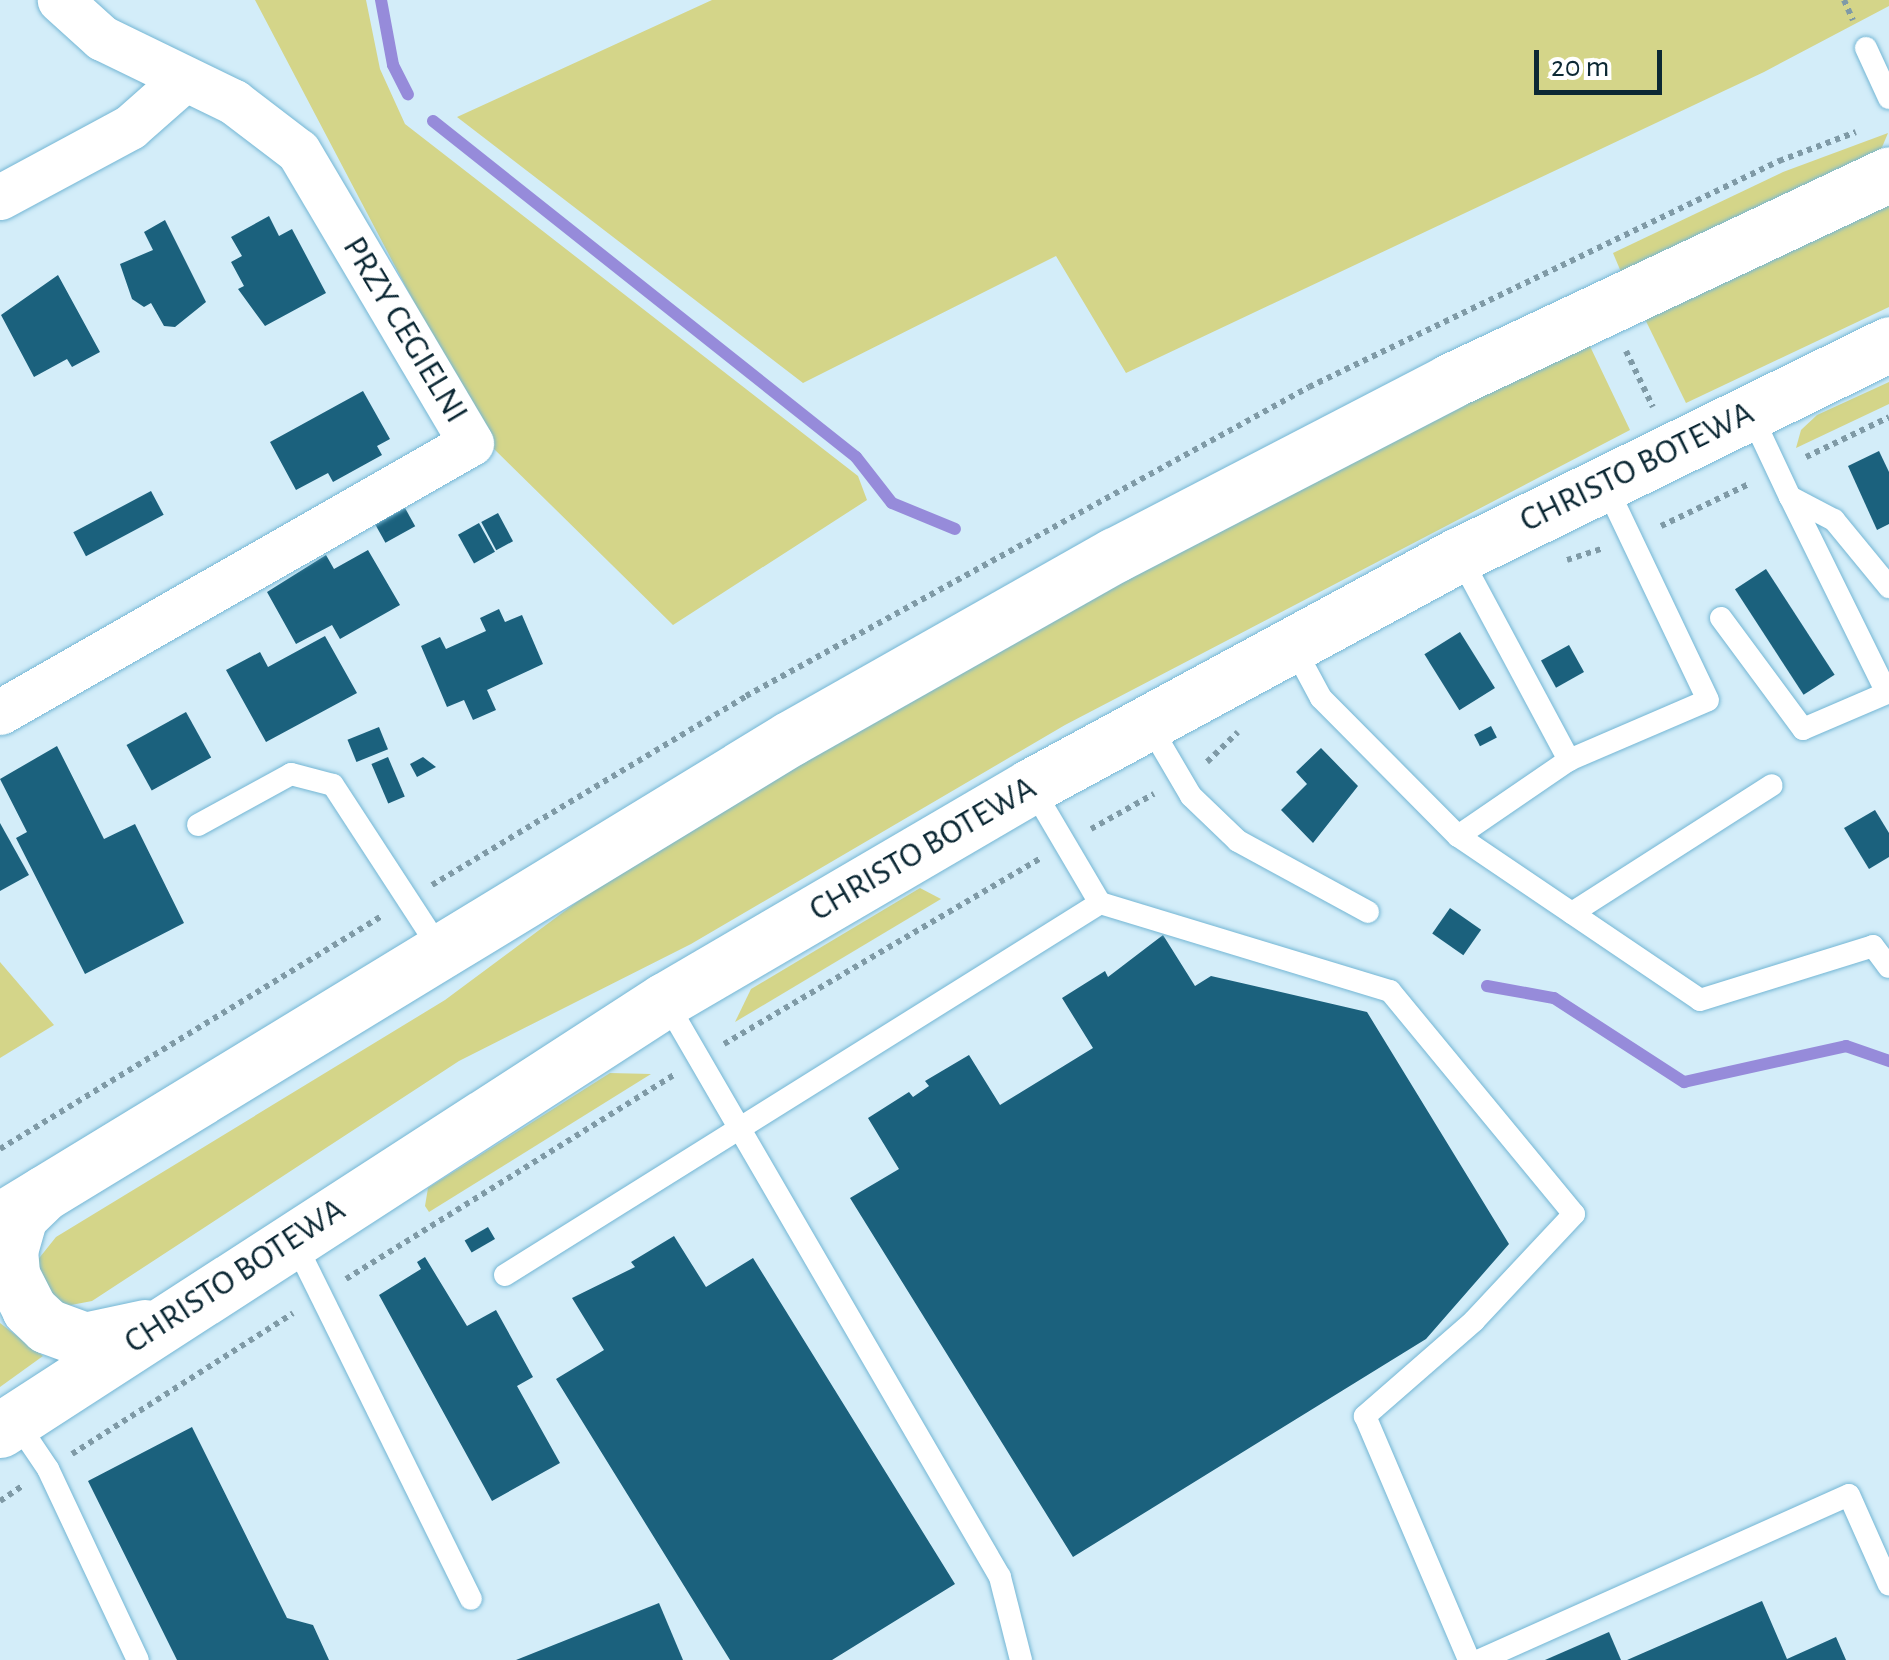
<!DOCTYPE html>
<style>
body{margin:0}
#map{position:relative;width:1889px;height:1660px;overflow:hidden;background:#d3edf9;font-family:"Alegreya Sans",sans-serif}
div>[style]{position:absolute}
.green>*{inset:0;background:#d4d589}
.stream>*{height:12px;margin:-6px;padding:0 6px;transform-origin:6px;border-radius:6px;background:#968bda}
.building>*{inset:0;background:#1b617d;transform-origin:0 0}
.path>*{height:6px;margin-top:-3px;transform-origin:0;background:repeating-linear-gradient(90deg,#7f9aa6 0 5px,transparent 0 10px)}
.roads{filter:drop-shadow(0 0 2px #74b6d4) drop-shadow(0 0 2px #74b6d4)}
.lane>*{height:22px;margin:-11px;padding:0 11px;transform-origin:11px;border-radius:11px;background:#fff}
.street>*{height:45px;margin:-22.5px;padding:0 22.5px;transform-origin:22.5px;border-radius:22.5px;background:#fff}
.primary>*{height:55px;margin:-27.5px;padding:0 27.5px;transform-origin:27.5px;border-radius:27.5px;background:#fff}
span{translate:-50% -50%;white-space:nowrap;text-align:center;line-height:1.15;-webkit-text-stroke:10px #fff;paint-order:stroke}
.street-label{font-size:35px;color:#0c2834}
.scale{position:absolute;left:1534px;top:50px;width:128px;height:45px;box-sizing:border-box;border:5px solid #0c2834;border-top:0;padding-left:12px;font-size:30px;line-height:35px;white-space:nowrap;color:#0c2834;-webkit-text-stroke:8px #fff;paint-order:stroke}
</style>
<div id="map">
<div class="green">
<div style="clip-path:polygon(255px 0,366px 0,380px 69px,405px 124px,858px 476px,867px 500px,673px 625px,488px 443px)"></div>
<div style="clip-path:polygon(712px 0,1889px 0,1889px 6px,1764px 72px,1126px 373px,1056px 256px,803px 383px,457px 117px)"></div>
<div style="clip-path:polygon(1888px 133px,1880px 152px,1621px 272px,1613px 253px,1783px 172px)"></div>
<div style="clip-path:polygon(1889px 199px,1889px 307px,1686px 403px,1642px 313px)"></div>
<div style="clip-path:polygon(1587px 340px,1630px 430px,1065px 725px,691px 944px,459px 1061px,92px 1301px,66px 1306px,51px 1300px,36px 1262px,56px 1237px,445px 1000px,628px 864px,1066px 610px)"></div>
<div style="clip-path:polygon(1889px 382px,1889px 404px,1796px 448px,1801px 430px,1817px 415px)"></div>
<div style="clip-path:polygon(920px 888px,941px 899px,735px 1022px,751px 989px)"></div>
<div style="clip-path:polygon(0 962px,54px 1025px,0 1058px)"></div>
<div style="clip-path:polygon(610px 1073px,651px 1074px,429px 1212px,425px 1206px,428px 1188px)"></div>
<div style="clip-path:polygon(0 1323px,43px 1356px,0 1387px)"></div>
</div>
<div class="stream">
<div style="left:381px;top:0;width:66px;rotate:79.5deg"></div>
<div style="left:393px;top:65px;width:33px;rotate:63deg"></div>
<div style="left:433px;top:121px;width:540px;rotate:38.46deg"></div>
<div style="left:856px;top:457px;width:58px;rotate:52deg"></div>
<div style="left:892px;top:503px;width:68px;rotate:22.4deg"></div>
<div style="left:1487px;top:986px;width:68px;rotate:10.2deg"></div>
<div style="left:1554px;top:998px;width:155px;rotate:32.9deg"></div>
<div style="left:1684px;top:1082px;width:166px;rotate:-12.5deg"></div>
<div style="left:1846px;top:1046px;width:46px;rotate:19.2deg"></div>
</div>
<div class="building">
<div style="clip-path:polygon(269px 216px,279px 236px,292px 229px,326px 293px,265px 326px,238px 289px,244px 286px,231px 262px,242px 256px,231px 237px)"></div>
<div style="clip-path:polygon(165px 220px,206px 302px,175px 327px,164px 326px,151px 303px,144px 307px,132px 299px,120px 264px,153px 250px,144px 232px)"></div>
<div style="clip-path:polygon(58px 275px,100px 352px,72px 367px,67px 359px,34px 377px,1px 315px)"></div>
<div style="clip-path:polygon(363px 391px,390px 439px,377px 446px,382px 455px,333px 482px,328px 473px,296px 490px,270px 442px)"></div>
<div style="clip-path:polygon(1879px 451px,1889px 472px,1889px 524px,1877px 530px,1848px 466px)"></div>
<div style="left:151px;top:491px;width:27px;height:88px;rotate:62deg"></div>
<div style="left:405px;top:508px;width:21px;height:34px;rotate:61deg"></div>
<div style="left:498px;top:513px;width:32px;height:19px;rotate:62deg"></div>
<div style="left:479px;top:523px;width:33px;height:24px;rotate:61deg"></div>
<div style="clip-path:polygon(368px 550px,400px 605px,340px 639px,332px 625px,296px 644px,267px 592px,326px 555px,334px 569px)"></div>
<div style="left:1766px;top:569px;width:126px;height:37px;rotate:57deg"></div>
<div style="clip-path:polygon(499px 609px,505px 622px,522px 615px,543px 664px,487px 690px,496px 710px,473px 720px,464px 700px,447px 707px,421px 646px,440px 637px,446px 649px,486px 631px,480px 618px)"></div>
<div style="left:1460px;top:632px;width:66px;height:42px;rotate:58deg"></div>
<div style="clip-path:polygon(325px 636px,357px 693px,266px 742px,226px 670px,260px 652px,268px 667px)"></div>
<div style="left:1569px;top:645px;width:31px;height:32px;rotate:61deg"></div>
<div style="left:186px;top:712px;width:52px;height:68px;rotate:61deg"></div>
<div style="left:1491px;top:726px;width:13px;height:19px;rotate:63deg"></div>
<div style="left:379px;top:727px;width:24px;height:34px;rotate:68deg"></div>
<div style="clip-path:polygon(57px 746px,104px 839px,135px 824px,184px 923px,85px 974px,16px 838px,27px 832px,0 779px)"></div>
<div style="clip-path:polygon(1321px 748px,1358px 786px,1313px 843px,1281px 810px,1307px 784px,1296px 772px)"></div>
<div style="left:388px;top:757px;width:43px;height:18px;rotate:67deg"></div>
<div style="clip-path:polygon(423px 757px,436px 767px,417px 777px,410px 764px)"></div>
<div style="clip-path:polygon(1875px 810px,1889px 833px,1889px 857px,1869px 869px,1844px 828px)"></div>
<div style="clip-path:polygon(0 823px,29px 875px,0 891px)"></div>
<div style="left:1450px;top:908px;width:38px;height:31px;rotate:35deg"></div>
<div style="clip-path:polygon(1163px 935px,1195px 986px,1211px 976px,1367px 1012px,1509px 1244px,1426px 1339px,1073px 1557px,850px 1198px,899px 1169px,868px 1118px,909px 1092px,913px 1097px,929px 1086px,925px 1081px,969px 1055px,1000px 1105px,1093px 1048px,1062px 998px,1105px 971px,1108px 977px)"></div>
<div style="left:488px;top:1227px;width:14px;height:27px;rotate:60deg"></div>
<div style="clip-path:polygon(674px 1236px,706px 1287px,753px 1258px,955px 1584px,832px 1660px,730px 1660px,556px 1379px,604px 1350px,572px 1298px,635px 1267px,631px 1262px)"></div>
<div style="clip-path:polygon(425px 1257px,467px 1326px,496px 1310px,533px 1377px,517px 1386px,560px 1463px,492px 1501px,379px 1295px,421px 1269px,417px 1262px)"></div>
<div style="clip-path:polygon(192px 1427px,287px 1618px,313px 1625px,329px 1660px,177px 1660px,88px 1481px)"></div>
<div style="clip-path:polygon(1762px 1601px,1787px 1659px,1836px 1637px,1846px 1660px,1627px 1660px)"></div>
<div style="clip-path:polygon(659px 1603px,683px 1660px,516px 1660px)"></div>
<div style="clip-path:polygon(1609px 1632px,1621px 1660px,1545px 1660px)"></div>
</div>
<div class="path">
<div style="left:1844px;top:0;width:22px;rotate:66deg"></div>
<div style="left:1626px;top:351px;width:62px;rotate:64.3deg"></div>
<div style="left:1806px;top:457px;width:92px;rotate:-25.7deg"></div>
<div style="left:1661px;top:526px;width:98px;rotate:-25.5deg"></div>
<div style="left:1567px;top:560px;width:38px;rotate:-18deg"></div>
<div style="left:1207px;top:762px;width:43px;rotate:-44.1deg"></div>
<div style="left:1091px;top:829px;width:72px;rotate:-29.1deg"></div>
<div style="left:432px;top:885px;width:366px;rotate:-31deg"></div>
<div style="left:746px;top:696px;width:642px;rotate:-28.76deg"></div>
<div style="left:1309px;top:387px;width:522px;rotate:-25.68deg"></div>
<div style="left:1779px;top:161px;width:82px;rotate:-20.6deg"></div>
<div style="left:724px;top:1044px;width:368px;rotate:-30.4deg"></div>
<div style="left:0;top:1149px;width:449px;rotate:-31.4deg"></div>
<div style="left:346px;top:1279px;width:388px;rotate:-31.9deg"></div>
<div style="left:72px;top:1454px;width:262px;rotate:-32.5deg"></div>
<div style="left:0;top:1501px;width:29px;rotate:-34deg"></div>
</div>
<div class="roads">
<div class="lane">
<div style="left:1866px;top:48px;width:55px;rotate:65.3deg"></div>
<div style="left:1749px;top:410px;width:96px;rotate:64.8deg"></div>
<div style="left:1790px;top:497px;width:50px;rotate:27.6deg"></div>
<div style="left:1834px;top:520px;width:87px;rotate:50.6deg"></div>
<div style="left:1459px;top:555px;width:233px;rotate:61.8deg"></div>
<div style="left:1721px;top:618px;width:138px;rotate:53.5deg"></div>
<div style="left:1803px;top:729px;width:91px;rotate:-23.2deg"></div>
<div style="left:1887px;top:693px;width:219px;rotate:-116.3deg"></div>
<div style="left:1293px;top:646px;width:59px;rotate:61.7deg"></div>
<div style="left:1321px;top:698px;width:194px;rotate:45.2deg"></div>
<div style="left:1458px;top:836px;width:135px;rotate:-34.4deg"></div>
<div style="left:1569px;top:760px;width:151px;rotate:-23.3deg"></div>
<div style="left:1708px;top:700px;width:242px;rotate:-115.5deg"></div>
<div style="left:1147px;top:721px;width:87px;rotate:59.6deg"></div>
<div style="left:1191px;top:796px;width:65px;rotate:43.8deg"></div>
<div style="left:1238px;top:841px;width:148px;rotate:28.6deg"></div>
<div style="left:1031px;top:786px;width:136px;rotate:59.5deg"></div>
<div style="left:198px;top:825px;width:106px;rotate:-28.7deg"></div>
<div style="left:291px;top:774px;width:43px;rotate:14.7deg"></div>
<div style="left:333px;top:785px;width:196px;rotate:56.9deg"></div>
<div style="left:1458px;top:836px;width:292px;rotate:34.1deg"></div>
<div style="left:1700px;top:1000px;width:181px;rotate:-17.3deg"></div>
<div style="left:1873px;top:946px;width:26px;rotate:53deg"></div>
<div style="left:1572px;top:913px;width:237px;rotate:-32.6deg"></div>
<div style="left:665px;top:1000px;width:667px;rotate:59.86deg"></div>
<div style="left:1000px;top:1577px;width:86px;rotate:75.8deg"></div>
<div style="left:294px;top:1241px;width:399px;rotate:63.7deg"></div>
<div style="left:505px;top:1275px;width:702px;rotate:-32.01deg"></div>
<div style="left:1100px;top:903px;width:303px;rotate:16.9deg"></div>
<div style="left:1390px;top:991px;width:289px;rotate:50.5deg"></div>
<div style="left:1574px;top:1214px;width:146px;rotate:133.1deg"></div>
<div style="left:1474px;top:1321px;width:145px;rotate:138.9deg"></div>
<div style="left:1365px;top:1416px;width:265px;rotate:66.9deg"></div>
<div style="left:15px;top:1420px;width:59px;rotate:56deg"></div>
<div style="left:48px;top:1469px;width:211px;rotate:64.8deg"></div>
<div style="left:1480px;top:1660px;width:404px;rotate:-24.1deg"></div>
<div style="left:1849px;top:1495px;width:98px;rotate:66deg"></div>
</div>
<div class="street">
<div style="left:0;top:197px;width:148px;rotate:-28.3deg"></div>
<div style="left:130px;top:127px;width:69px;rotate:-41.5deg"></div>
<div style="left:0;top:712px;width:542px;rotate:-29.73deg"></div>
<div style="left:471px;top:443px;width:339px;rotate:-120.6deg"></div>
<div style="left:298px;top:151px;width:81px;rotate:-142.6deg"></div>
<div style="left:234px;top:102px;width:147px;rotate:-154.1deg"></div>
<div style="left:102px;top:38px;width:57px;rotate:-137.9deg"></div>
</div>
<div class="primary">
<div style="left:44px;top:1193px;width:33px;rotate:136deg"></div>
<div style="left:20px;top:1216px;width:35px;rotate:106deg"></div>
<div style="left:10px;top:1250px;width:25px;rotate:85deg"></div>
<div style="left:12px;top:1275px;width:38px;rotate:63deg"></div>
<div style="left:29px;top:1309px;width:25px;rotate:43deg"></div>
<div style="left:47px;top:1326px;width:40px;rotate:20.2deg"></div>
<div style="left:85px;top:1340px;width:61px;rotate:-12.2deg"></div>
<div style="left:0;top:1220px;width:926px;rotate:-31.36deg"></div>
<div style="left:791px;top:738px;width:372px;rotate:-29.5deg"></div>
<div style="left:1115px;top:555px;width:377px;rotate:-27.4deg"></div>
<div style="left:1450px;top:381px;width:485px;rotate:-25.2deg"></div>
<div style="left:0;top:1430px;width:792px;rotate:-32.89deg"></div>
<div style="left:665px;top:1000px;width:424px;rotate:-30.3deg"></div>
<div style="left:1031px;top:786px;width:486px;rotate:-28.4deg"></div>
<div style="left:1459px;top:555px;width:479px;rotate:-26.1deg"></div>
</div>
</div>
<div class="street-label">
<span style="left:405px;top:330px;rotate:59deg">PRZY CEGIELNI</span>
<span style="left:1637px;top:467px;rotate:-26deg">CHRISTO BOTEWA</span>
<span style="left:923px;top:849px;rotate:-30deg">CHRISTO BOTEWA</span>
<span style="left:235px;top:1276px;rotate:-33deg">CHRISTO BOTEWA</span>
</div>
<div class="scale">20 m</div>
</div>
